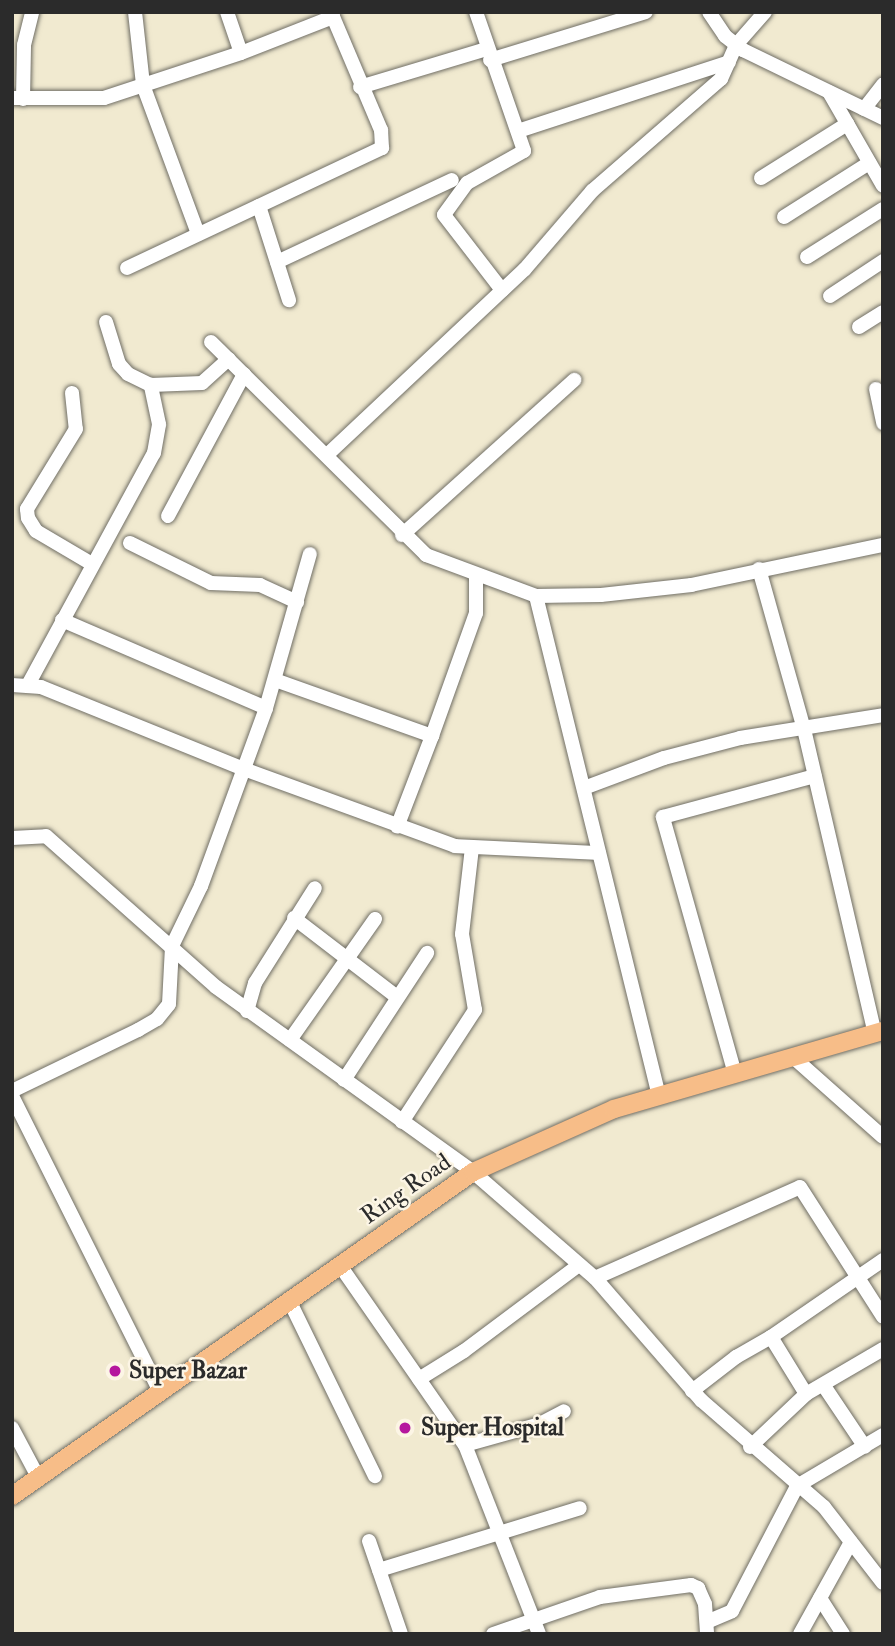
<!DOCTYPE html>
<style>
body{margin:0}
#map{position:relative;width:895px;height:1646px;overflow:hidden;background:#f1ead0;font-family:"IM FELL Double Pica",serif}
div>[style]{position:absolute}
.roads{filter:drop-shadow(0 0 2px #706e65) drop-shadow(0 0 2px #706e65)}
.minor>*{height:14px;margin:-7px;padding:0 7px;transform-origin:7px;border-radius:7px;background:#fff}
.major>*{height:18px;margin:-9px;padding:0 9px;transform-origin:9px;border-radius:9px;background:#f7bd88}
.dots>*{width:19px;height:19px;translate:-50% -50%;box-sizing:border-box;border:4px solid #fcf5e5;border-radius:50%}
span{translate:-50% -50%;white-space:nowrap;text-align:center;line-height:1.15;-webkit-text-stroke:5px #fcf5e5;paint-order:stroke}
.street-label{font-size:24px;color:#2b2b2b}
.poi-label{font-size:24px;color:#2b2b2b;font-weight:700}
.left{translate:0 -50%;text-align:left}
.frame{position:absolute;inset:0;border:14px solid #2b2b2b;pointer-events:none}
</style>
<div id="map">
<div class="roads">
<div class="minor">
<div style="left:135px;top:12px;width:73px;rotate:83.7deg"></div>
<div style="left:143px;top:85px;width:159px;rotate:69.7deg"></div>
<div style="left:227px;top:12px;width:43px;rotate:71.1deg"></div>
<div style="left:241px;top:53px;width:99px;rotate:-21.4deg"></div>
<div style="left:333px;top:17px;width:5px;rotate:-112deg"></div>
<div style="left:476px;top:12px;width:147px;rotate:70.9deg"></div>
<div style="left:524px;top:151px;width:65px;rotate:150.7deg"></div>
<div style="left:467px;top:183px;width:39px;rotate:126deg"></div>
<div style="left:444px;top:215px;width:95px;rotate:52.3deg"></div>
<div style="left:709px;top:12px;width:29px;rotate:56deg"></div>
<div style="left:725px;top:36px;width:23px;rotate:38deg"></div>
<div style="left:743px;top:50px;width:156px;rotate:25.9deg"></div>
<div style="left:490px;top:60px;width:163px;rotate:-17.1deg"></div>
<div style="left:360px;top:87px;width:133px;rotate:-16.7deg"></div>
<div style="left:829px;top:92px;width:108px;rotate:60.1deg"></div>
<div style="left:12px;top:98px;width:92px"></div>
<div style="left:104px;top:98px;width:144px;rotate:-18.2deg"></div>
<div style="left:23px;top:99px;width:54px;rotate:-88.9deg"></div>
<div style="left:24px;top:45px;width:34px;rotate:-76deg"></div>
<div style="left:864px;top:109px;width:31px;rotate:-52deg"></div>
<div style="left:518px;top:131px;width:222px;rotate:-18.1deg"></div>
<div style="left:761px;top:178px;width:102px;rotate:-32.1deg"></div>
<div style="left:259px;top:206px;width:99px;rotate:72.3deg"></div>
<div style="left:784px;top:217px;width:101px;rotate:-32.4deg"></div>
<div style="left:807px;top:257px;width:90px;rotate:-32.3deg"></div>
<div style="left:277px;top:262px;width:193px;rotate:-25.1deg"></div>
<div style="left:127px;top:268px;width:282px;rotate:-25.2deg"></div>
<div style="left:382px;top:148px;width:18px;rotate:-93deg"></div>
<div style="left:381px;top:130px;width:123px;rotate:-113deg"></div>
<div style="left:830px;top:296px;width:64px;rotate:-33.4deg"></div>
<div style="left:106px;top:322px;width:44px;rotate:72.8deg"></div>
<div style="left:119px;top:364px;width:13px;rotate:48deg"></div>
<div style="left:128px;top:374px;width:25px;rotate:26deg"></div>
<div style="left:151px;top:385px;width:51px;rotate:-2.2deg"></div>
<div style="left:202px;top:383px;width:36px;rotate:-42deg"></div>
<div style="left:859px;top:327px;width:28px;rotate:-32deg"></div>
<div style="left:211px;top:342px;width:303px;rotate:44.7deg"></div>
<div style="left:426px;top:555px;width:117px;rotate:20.4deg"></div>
<div style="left:536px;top:596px;width:65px;rotate:-0.9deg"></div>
<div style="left:601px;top:595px;width:91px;rotate:-6.3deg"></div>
<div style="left:691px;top:585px;width:196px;rotate:-11.8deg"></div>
<div style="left:876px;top:389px;width:35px;rotate:78deg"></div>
<div style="left:72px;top:393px;width:36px;rotate:84deg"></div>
<div style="left:76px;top:429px;width:94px;rotate:121.5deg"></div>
<div style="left:27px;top:509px;width:9px;rotate:84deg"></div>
<div style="left:28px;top:518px;width:15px;rotate:58deg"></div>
<div style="left:36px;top:531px;width:65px;rotate:30.5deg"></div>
<div style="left:328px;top:454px;width:270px;rotate:-43.2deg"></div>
<div style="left:525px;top:269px;width:103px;rotate:-49.3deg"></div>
<div style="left:592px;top:191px;width:171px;rotate:-41deg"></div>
<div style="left:721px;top:79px;width:37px;rotate:-66deg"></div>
<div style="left:736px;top:45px;width:44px;rotate:-48.7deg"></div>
<div style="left:168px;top:516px;width:161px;rotate:-61.8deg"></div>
<div style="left:402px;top:535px;width:232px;rotate:-42deg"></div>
<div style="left:130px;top:543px;width:90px;rotate:26.3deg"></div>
<div style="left:211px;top:583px;width:49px;rotate:2.3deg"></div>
<div style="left:260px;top:585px;width:41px;rotate:24.7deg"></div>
<div style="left:759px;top:569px;width:166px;rotate:74.3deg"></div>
<div style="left:804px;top:729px;width:313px;rotate:76.9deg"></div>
<div style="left:536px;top:596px;width:515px;rotate:76.18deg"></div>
<div style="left:62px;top:620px;width:222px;rotate:23.3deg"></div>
<div style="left:275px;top:680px;width:167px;rotate:19.6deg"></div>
<div style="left:432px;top:736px;width:97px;rotate:111deg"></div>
<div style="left:29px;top:683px;width:262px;rotate:-61.5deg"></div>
<div style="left:154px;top:453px;width:29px;rotate:-80deg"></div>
<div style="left:159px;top:424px;width:40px;rotate:-102deg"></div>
<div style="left:12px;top:685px;width:29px;rotate:4deg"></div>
<div style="left:41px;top:687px;width:216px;rotate:22deg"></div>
<div style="left:241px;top:768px;width:228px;rotate:20deg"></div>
<div style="left:455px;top:846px;width:144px;rotate:2.8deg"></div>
<div style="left:432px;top:736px;width:131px;rotate:-70.3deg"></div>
<div style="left:476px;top:613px;width:38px;rotate:-90deg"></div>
<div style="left:584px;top:788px;width:85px;rotate:-20.6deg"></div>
<div style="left:664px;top:758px;width:79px;rotate:-14.7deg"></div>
<div style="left:740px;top:738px;width:145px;rotate:-9.1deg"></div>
<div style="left:12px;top:838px;width:34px;rotate:-3deg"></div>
<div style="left:46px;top:836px;width:227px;rotate:41.6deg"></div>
<div style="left:216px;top:987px;width:317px;rotate:35.7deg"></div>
<div style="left:473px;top:1172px;width:162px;rotate:41deg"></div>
<div style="left:595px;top:1278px;width:162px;rotate:49deg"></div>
<div style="left:701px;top:1400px;width:163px;rotate:41deg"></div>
<div style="left:824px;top:1507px;width:96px;rotate:52.2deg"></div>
<div style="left:294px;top:918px;width:130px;rotate:37.5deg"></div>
<div style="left:247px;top:1011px;width:29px;rotate:-74deg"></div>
<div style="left:255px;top:983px;width:112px;rotate:-57.7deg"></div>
<div style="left:290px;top:1040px;width:148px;rotate:-54.9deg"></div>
<div style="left:793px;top:1057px;width:120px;rotate:41.6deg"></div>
<div style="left:735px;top:1074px;width:267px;rotate:-105.7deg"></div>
<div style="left:663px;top:817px;width:157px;rotate:-15.1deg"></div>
<div style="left:344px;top:1080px;width:152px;rotate:-56.8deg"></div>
<div style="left:12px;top:1091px;width:140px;rotate:-25.8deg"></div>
<div style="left:138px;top:1030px;width:22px;rotate:-30deg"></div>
<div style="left:157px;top:1019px;width:19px;rotate:-51deg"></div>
<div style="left:169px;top:1004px;width:58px;rotate:-87deg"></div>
<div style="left:172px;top:946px;width:67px;rotate:-64.2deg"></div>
<div style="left:201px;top:886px;width:189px;rotate:-69.9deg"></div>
<div style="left:266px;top:708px;width:160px;rotate:-74.1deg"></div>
<div style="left:12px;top:1096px;width:330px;rotate:63.4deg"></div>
<div style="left:402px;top:1122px;width:134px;rotate:-56.9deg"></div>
<div style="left:475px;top:1010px;width:77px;rotate:-99.7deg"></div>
<div style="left:462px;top:934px;width:87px;rotate:-83.4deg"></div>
<div style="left:883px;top:1260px;width:136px;rotate:145.5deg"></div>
<div style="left:771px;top:1337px;width:67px;rotate:58.4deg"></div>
<div style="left:806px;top:1394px;width:89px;rotate:-30.3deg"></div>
<div style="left:339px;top:1264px;width:221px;rotate:55.2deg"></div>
<div style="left:465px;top:1445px;width:203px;rotate:68.6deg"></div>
<div style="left:595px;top:1278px;width:224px;rotate:-23.9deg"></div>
<div style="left:800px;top:1187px;width:154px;rotate:57.4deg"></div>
<div style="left:289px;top:1300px;width:196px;rotate:64deg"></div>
<div style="left:419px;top:1379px;width:53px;rotate:-31.9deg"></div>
<div style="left:464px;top:1351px;width:144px;rotate:-36.8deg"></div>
<div style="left:824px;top:1386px;width:73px;rotate:56.1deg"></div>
<div style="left:692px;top:1391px;width:56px;rotate:-37.7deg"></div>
<div style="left:736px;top:1357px;width:40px;rotate:-29.7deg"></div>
<div style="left:12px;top:1428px;width:55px;rotate:62deg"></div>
<div style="left:465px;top:1445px;width:78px;rotate:-15.6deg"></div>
<div style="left:540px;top:1424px;width:27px;rotate:-28deg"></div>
<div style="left:750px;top:1447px;width:77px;rotate:-43.4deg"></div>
<div style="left:369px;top:1541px;width:98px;rotate:71deg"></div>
<div style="left:379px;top:1570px;width:210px;rotate:-17.1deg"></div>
<div style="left:820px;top:1598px;width:43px;rotate:57.4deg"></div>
<div style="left:709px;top:1621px;width:25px;rotate:-23deg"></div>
<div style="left:732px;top:1611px;width:141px;rotate:-62.5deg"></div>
<div style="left:797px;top:1486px;width:100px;rotate:-30.7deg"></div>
<div style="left:493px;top:1634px;width:113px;rotate:-19.1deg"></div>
<div style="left:600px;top:1597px;width:92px;rotate:-7.5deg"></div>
<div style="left:691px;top:1585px;width:8px;rotate:23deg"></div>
<div style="left:698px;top:1588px;width:17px;rotate:66deg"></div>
<div style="left:705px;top:1604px;width:30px;rotate:86deg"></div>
<div style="left:800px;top:1634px;width:105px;rotate:-61deg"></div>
</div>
<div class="major">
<div style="left:12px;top:1496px;width:563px;rotate:-35.1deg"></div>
<div style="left:473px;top:1172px;width:154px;rotate:-24.1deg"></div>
<div style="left:614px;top:1109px;width:280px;rotate:-16.2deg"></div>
</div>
</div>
<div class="dots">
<div style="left:115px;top:1371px;background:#b5179e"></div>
<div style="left:405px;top:1428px;background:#b5179e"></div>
</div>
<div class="street-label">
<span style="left:406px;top:1189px;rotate:-35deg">Ring Road</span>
</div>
<div class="poi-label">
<span class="left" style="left:129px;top:1371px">Super Bazar</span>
<span class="left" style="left:421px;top:1428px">Super Hospital</span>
</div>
<div class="frame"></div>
</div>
